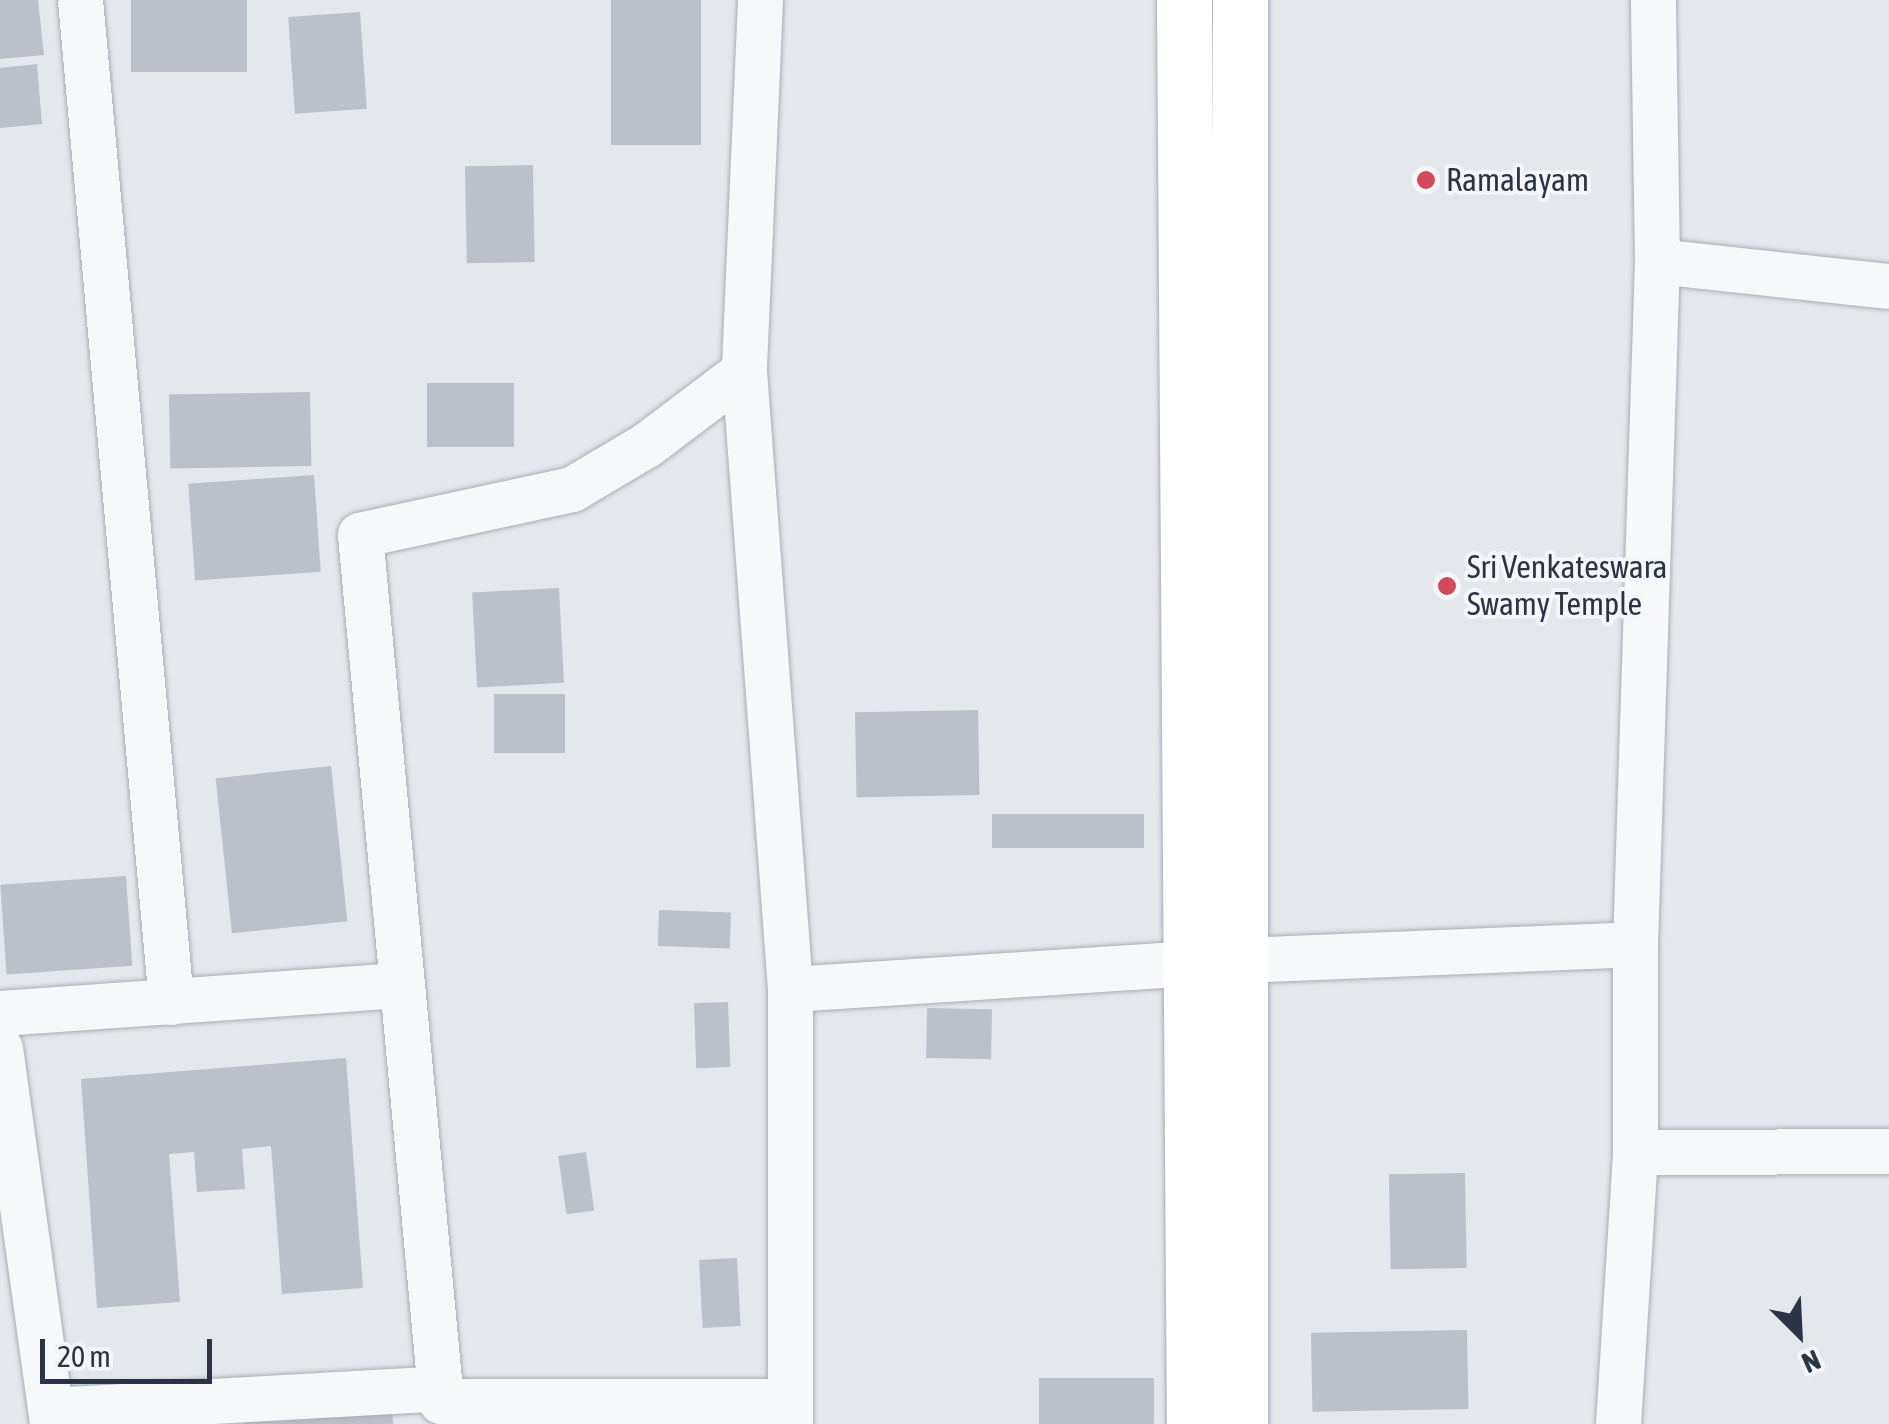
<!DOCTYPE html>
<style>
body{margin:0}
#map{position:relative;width:1889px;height:1424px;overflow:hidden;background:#e4e7ec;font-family:"Asap Condensed",sans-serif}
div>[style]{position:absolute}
.building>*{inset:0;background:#bbc0ca;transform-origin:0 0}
.roads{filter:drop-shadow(0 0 2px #a9aeb7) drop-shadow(0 0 2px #a9aeb7)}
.street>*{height:45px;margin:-22.5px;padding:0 22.5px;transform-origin:22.5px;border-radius:22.5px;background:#f7f8fa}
.secondary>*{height:55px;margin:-27.5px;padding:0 27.5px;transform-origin:27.5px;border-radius:27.5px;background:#fff}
.dots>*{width:28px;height:28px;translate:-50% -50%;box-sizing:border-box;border:5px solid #f4f6f9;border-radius:50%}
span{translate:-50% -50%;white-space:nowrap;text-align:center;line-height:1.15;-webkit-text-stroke:8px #f4f6f9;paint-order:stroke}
.poi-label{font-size:32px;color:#2b3445}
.left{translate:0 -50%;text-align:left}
.north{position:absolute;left:1749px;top:1284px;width:100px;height:100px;-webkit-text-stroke:8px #f4f6f9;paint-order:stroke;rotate:156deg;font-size:28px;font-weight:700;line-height:40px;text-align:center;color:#2b3445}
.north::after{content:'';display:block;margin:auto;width:35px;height:45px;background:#2b3445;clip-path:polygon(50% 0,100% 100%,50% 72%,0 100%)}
.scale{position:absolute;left:40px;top:1339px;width:172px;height:45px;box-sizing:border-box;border:5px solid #2b3445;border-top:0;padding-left:12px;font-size:30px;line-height:35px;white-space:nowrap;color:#2b3445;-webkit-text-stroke:8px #f4f6f9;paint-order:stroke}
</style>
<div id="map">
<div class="building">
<div style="clip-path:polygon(0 0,38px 0,44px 55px,0 59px)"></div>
<div style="left:131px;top:0;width:116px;height:72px"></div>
<div style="left:611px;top:0;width:90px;height:145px"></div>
<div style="left:360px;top:12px;width:97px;height:72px;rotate:86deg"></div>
<div style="clip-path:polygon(37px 64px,42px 124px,0 128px,0 68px)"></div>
<div style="left:533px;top:165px;width:97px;height:68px;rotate:89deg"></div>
<div style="left:514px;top:383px;width:64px;height:87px;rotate:90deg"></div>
<div style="left:310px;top:392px;width:74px;height:141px;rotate:89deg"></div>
<div style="left:314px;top:475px;width:97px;height:126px;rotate:86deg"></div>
<div style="left:559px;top:588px;width:95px;height:87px;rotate:87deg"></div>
<div style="left:494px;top:694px;width:71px;height:59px"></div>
<div style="left:978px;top:710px;width:85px;height:123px;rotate:89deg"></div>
<div style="left:331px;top:766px;width:156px;height:116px;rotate:84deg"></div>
<div style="left:1144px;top:814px;width:34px;height:152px;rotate:90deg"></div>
<div style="left:126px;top:876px;width:90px;height:126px;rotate:86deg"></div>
<div style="left:659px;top:910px;width:72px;height:36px;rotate:2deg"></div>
<div style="left:728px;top:1002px;width:65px;height:34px;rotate:88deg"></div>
<div style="left:927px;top:1008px;width:65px;height:50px;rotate:1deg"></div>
<div style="clip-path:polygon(346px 1058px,363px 1288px,282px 1294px,271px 1146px,242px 1149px,245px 1189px,197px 1192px,194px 1152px,169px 1154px,180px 1302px,97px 1308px,81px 1079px)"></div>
<div style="left:586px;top:1152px;width:59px;height:28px;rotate:82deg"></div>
<div style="left:1465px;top:1173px;width:95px;height:76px;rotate:89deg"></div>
<div style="left:737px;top:1258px;width:68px;height:38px;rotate:87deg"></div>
<div style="left:1467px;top:1330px;width:79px;height:156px;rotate:89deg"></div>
<div style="left:1039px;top:1378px;width:115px;height:46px"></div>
<div style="clip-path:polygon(392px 1407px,393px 1424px,243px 1424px,243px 1421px)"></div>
</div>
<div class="roads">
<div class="street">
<div style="left:80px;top:0;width:1006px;rotate:84.81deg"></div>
<div style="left:760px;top:0;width:371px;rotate:92.5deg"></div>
<div style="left:744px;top:371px;width:620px;rotate:85.74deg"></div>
<div style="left:790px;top:989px;width:435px;rotate:90deg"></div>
<div style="left:1657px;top:261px;width:233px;rotate:6.2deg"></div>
<div style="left:744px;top:371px;width:123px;rotate:142.9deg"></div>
<div style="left:646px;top:445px;width:86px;rotate:149.3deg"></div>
<div style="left:572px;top:489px;width:217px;rotate:167.8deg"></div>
<div style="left:360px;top:535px;width:870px;rotate:84.66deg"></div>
<div style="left:441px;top:1401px;width:349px"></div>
<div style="left:1238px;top:960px;width:397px;rotate:-2.3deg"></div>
<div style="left:790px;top:989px;width:400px;rotate:-3.7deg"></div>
<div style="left:0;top:1013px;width:403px;rotate:-4deg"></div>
<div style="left:0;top:1048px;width:380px;rotate:82.1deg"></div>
<div style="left:1635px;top:1152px;width:254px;rotate:-0.2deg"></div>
<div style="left:51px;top:1410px;width:390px;rotate:-3.2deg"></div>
<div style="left:1618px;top:1424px;width:273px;rotate:-86.4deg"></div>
<div style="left:1635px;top:1152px;width:208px;rotate:-90deg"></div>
<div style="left:1635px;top:944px;width:683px;rotate:-88.16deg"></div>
<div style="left:1657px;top:261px;width:261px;rotate:-90.9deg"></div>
</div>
<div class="secondary">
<div style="left:1184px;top:0;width:1424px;rotate:89.6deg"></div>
<div style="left:1240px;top:1424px;width:1424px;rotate:-90deg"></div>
</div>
</div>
<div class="dots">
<div style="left:1426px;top:180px;background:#d1495b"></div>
<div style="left:1447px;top:586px;background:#d1495b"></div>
</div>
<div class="poi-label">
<span class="left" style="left:1446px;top:180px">Ramalayam</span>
<span class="left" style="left:1467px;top:586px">Sri Venkateswara<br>Swamy Temple</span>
</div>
<div class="north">N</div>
<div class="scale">20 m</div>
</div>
